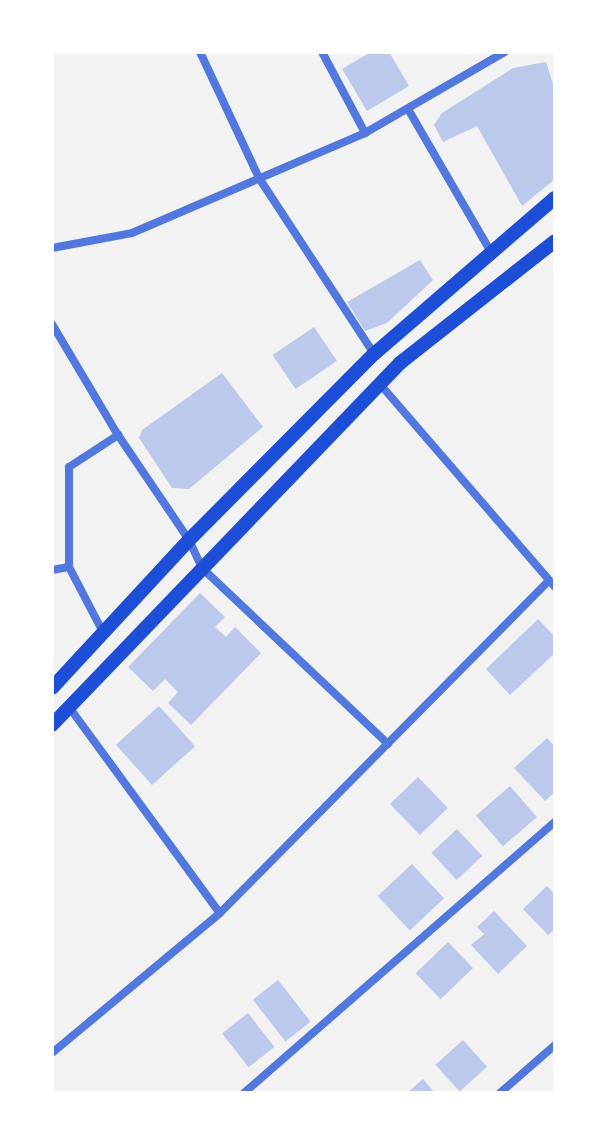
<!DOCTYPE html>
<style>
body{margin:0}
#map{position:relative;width:607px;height:1145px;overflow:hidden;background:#f2f2f2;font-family:"Times New Roman",serif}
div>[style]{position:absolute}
.building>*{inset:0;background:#bdc9ec;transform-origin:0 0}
.minor>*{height:8px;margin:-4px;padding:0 4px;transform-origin:4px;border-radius:4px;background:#5277de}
.secondary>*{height:14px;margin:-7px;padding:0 7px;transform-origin:7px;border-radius:7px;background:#1d4ed8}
span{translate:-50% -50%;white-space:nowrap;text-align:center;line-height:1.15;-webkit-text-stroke:8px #fff;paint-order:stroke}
.frame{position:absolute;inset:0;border:54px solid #fff;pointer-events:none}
</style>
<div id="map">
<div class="building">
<div style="clip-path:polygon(371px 52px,389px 52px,409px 86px,367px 111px,342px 69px)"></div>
<div style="clip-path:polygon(546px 62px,555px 90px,555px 179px,522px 206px,477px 126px,443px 142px,434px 125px,442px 113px,513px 68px)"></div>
<div style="clip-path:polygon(420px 260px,433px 280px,387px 323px,365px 331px,347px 302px)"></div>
<div style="left:314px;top:327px;width:41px;height:50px;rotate:56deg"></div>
<div style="clip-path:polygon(222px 373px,263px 427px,189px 489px,172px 488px,139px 438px,142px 430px)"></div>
<div style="clip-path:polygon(200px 593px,225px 617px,215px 627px,226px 637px,235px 627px,261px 653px,191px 725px,168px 703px,178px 692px,165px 679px,153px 691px,128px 667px)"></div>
<div style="clip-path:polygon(538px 619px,555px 637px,555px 653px,510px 695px,486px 669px)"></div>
<div style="left:159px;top:706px;width:54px;height:58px;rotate:48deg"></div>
<div style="clip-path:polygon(547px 738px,555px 747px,555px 792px,545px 801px,514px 768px)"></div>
<div style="left:418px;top:777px;width:43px;height:39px;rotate:46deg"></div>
<div style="left:510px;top:786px;width:41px;height:45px;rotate:49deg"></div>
<div style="left:457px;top:829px;width:37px;height:35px;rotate:47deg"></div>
<div style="left:412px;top:864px;width:47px;height:47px;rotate:47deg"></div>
<div style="clip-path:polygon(547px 886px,555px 895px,555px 929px,548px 935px,523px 909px)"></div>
<div style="clip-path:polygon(494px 911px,527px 946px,498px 974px,471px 945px,484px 934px,477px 927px)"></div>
<div style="left:448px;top:942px;width:36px;height:45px;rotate:46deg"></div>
<div style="left:278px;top:980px;width:53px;height:32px;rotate:52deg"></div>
<div style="left:248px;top:1013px;width:43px;height:33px;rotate:52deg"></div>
<div style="left:463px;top:1040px;width:36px;height:37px;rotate:48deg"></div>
<div style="clip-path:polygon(423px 1079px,435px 1093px,407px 1093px)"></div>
</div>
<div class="minor">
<div style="left:200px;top:52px;width:139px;rotate:64.9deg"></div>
<div style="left:259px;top:178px;width:210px;rotate:56.8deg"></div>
<div style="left:322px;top:52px;width:92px;rotate:62deg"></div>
<div style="left:408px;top:109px;width:168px;rotate:59.9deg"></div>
<div style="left:52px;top:248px;width:81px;rotate:-10.6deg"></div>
<div style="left:132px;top:233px;width:254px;rotate:-23.2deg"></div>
<div style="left:365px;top:133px;width:162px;rotate:-30.1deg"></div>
<div style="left:52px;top:324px;width:129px;rotate:59.3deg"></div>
<div style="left:118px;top:435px;width:127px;rotate:55.9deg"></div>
<div style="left:189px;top:540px;width:31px;rotate:65deg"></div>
<div style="left:202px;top:568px;width:256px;rotate:43.4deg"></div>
<div style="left:379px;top:383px;width:269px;rotate:49.2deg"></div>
<div style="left:52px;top:570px;width:17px;rotate:-10deg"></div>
<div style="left:104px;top:634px;width:76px;rotate:-117.6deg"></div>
<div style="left:69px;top:567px;width:100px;rotate:-90deg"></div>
<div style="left:69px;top:467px;width:59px;rotate:-33.1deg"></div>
<div style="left:69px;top:707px;width:255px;rotate:53.8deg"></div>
<div style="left:52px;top:1053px;width:219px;rotate:-39.8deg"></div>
<div style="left:220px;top:913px;width:467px;rotate:-45.3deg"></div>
<div style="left:244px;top:1093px;width:413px;rotate:-41.1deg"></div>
<div style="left:500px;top:1093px;width:73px;rotate:-41.1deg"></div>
</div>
<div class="secondary">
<div style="left:52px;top:688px;width:202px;rotate:-47.2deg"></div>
<div style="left:189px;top:540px;width:262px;rotate:-45.2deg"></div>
<div style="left:374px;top:354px;width:239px;rotate:-40.8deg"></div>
<div style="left:52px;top:725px;width:502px;rotate:-46.13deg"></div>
<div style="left:400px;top:363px;width:197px;rotate:-38.2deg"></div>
</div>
<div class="frame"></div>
</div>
